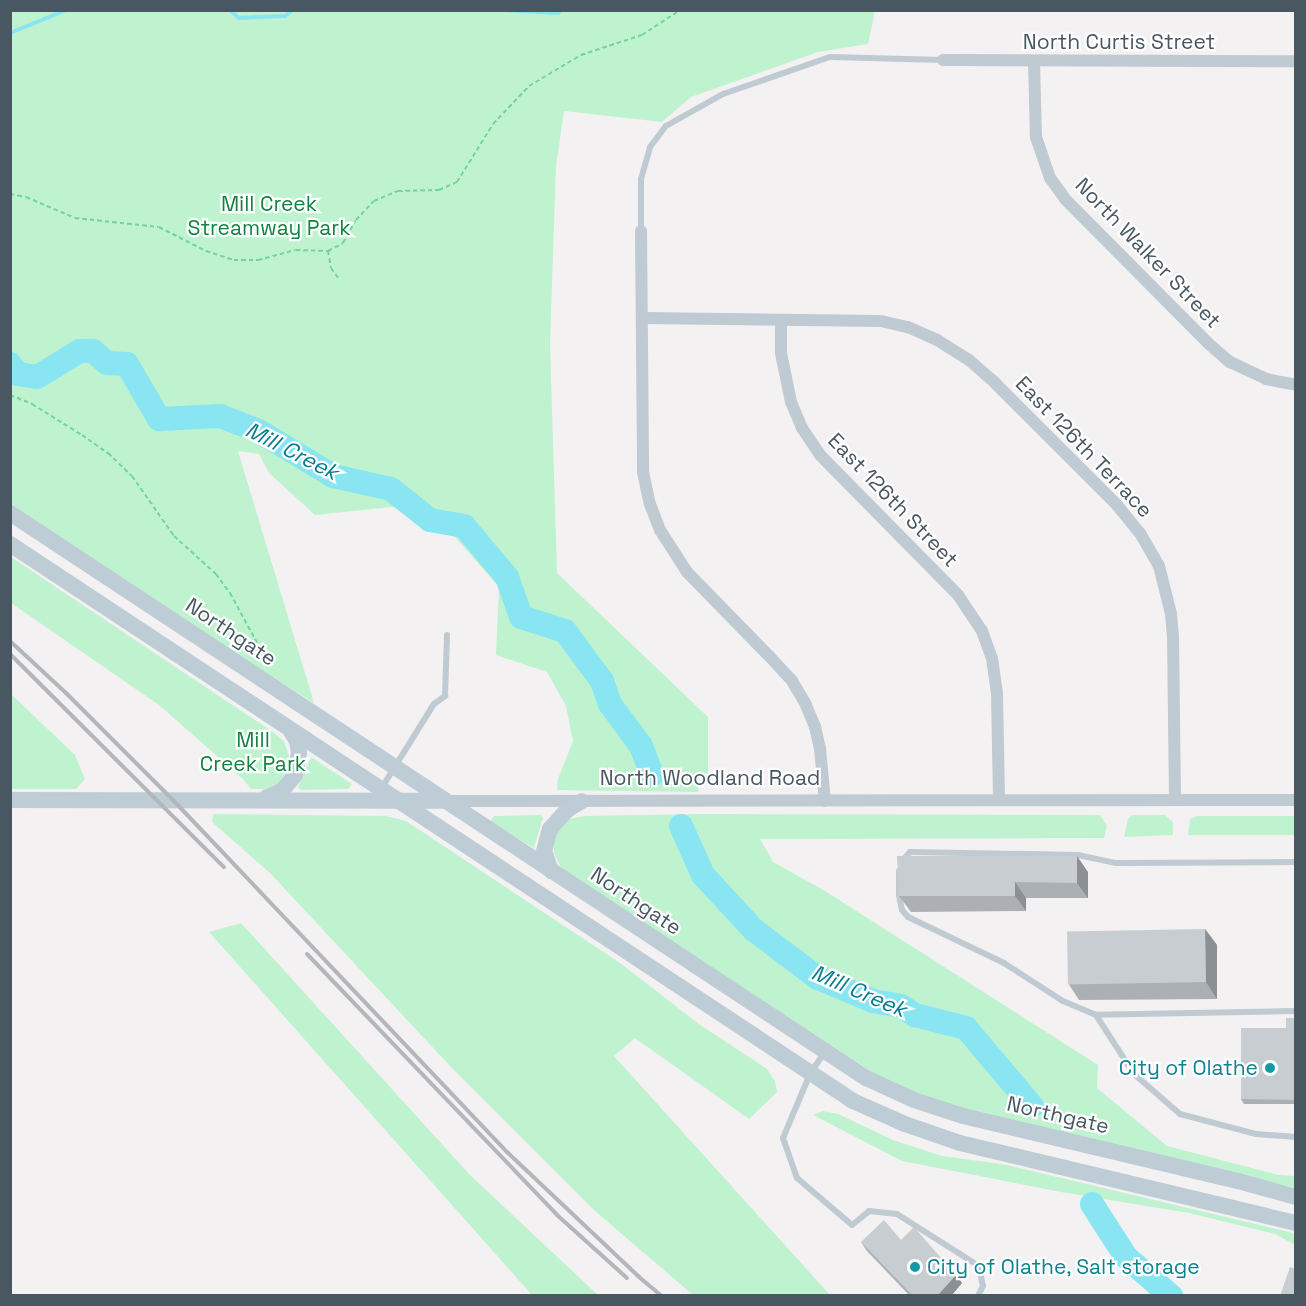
<!DOCTYPE html>
<style>
body{margin:0}
#map{position:relative;width:1306px;height:1306px;overflow:hidden;background:#f4f1f2;font-family:"Space Grotesk",sans-serif}
div>[style]{position:absolute}
.green>*{inset:0;background:#bff3cf}
.stream>*{height:4px;margin:-2px;padding:0 2px;transform-origin:2px;border-radius:2px;background:#89e5f2}
.river>*{height:24px;margin:-12px;padding:0 12px;transform-origin:12px;border-radius:12px;background:#89e5f2}
.path>*{height:2px;margin-top:-1px;transform-origin:0;background:repeating-linear-gradient(90deg,#74d49d 0 4.5px,transparent 0 7.5px)}
.lane>*{height:6px;margin:-3px;padding:0 3px;transform-origin:3px;border-radius:3px;background:#bfcad2}
.street>*{height:12px;margin:-6px;padding:0 6px;transform-origin:6px;border-radius:6px;background:#bfcad2}
.secondary>*{height:16px;margin:-8px;padding:0 8px;transform-origin:8px;border-radius:8px;background:#beccd6}
.rail>*{height:4px;margin:-2px;padding:0 2px;transform-origin:2px;border-radius:2px;background:#b3b7bc}
.wall>*{inset:0;background:#acb0b5}
.shaded-wall>*{inset:0;background:#8c9093}
.building>*{inset:0;background:#c8cdd2;transform-origin:0 0}
.dots>*{width:16px;height:16px;translate:-50% -50%;box-sizing:border-box;border:3px solid #fff;border-radius:50%}
span{translate:-50% -50%;white-space:nowrap;text-align:center;line-height:1.15;-webkit-text-stroke:4.5px #fff;paint-order:stroke}
.street-label{font-size:21px;color:#485761}
.park-label{font-size:21px;color:#118341}
.culture-label{font-size:21px;color:#0d838f}
.right{translate:-100% -50%;text-align:right}
.left{translate:0 -50%;text-align:left}
.water-label{font-size:22px;color:#067d8f;font-style:italic}
.frame{position:absolute;inset:0;border:12px solid #485761;pointer-events:none}
</style>
<div id="map">
<div class="green">
<div style="clip-path:polygon(10px 11px,875px 11px,868px 44px,818px 52px,691px 97px,662px 122px,564px 111px,556px 166px,550px 344px,557px 573px,708px 717px,708px 774px,700px 774px,698px 792px,557px 790px,558px 779px,573px 741px,566px 706px,547px 672px,496px 655px,499px 587px,454px 536px,411px 505px,315px 515px,269px 473px,259px 454px,238px 451px,314px 703px,11px 512px)"></div>
<div style="clip-path:polygon(11px 557px,273px 732px,284px 741px,289px 756px,286px 772px,278px 784px,264px 789px,251px 789px,243px 779px,159px 705px,11px 603px)"></div>
<div style="clip-path:polygon(10px 693px,75px 755px,85px 779px,76px 789px,11px 789px)"></div>
<div style="clip-path:polygon(311px 757px,352px 784px,348px 789px,301px 790px,298px 787px)"></div>
<div style="clip-path:polygon(213px 814px,386px 816px,406px 821px,620px 963px,699px 1024px,767px 1069px,775px 1081px,777px 1092px,749px 1119px,635px 1038px,614px 1056px,830px 1295px,693px 1295px,595px 1211px,450px 1066px,270px 873px,212px 822px)"></div>
<div style="clip-path:polygon(703px 814px,1100px 815px,1107px 826px,1104px 838px,760px 839px,773px 862px,825px 891px,1098px 1065px,1097px 1088px,1167px 1146px,1279px 1175px,1295px 1176px,1295px 1188px,967px 1110px,919px 1094px,875px 1074px,570px 876px,560px 866px,554px 853px,554px 840px,559px 829px,569px 819px,584px 816px)"></div>
<div style="clip-path:polygon(541px 815px,543px 818px,534px 848px,490px 822px,494px 816px)"></div>
<div style="clip-path:polygon(1132px 815px,1165px 815px,1173px 822px,1173px 835px,1124px 837px,1128px 819px)"></div>
<div style="clip-path:polygon(1197px 816px,1295px 816px,1295px 835px,1188px 835px,1190px 819px)"></div>
<div style="clip-path:polygon(241px 923px,470px 1175px,598px 1295px,532px 1295px,209px 932px)"></div>
<div style="clip-path:polygon(823px 1111px,838px 1114px,893px 1140px,942px 1156px,1002px 1164px,1289px 1232px,1295px 1234px,1295px 1245px,1275px 1234px,1189px 1213px,1061px 1192px,902px 1161px,813px 1115px)"></div>
</div>
<div class="stream">
<div style="left:230px;top:10px;width:12px;rotate:42deg"></div>
<div style="left:239px;top:18px;width:46px;rotate:-2.5deg"></div>
<div style="left:285px;top:16px;width:10px;rotate:-37deg"></div>
<div style="left:504px;top:10px;width:54px;rotate:3.2deg"></div>
<div style="left:558px;top:13px;width:4px;rotate:-45deg"></div>
<div style="left:10px;top:33px;width:61px;rotate:-22.3deg"></div>
</div>
<div class="river">
<div style="left:10px;top:364px;width:13px;rotate:51deg"></div>
<div style="left:18px;top:374px;width:19px;rotate:9deg"></div>
<div style="left:37px;top:377px;width:50px;rotate:-31.2deg"></div>
<div style="left:80px;top:351px;width:13px"></div>
<div style="left:93px;top:351px;width:18px;rotate:41deg"></div>
<div style="left:107px;top:363px;width:20px;rotate:3deg"></div>
<div style="left:127px;top:364px;width:64px;rotate:59.8deg"></div>
<div style="left:159px;top:419px;width:61px;rotate:-2.8deg"></div>
<div style="left:220px;top:416px;width:40px;rotate:21deg"></div>
<div style="left:257px;top:430px;width:89px;rotate:31.2deg"></div>
<div style="left:333px;top:476px;width:59px;rotate:12.6deg"></div>
<div style="left:391px;top:489px;width:50px;rotate:38.5deg"></div>
<div style="left:430px;top:520px;width:35px;rotate:10deg"></div>
<div style="left:464px;top:526px;width:67px;rotate:49.9deg"></div>
<div style="left:507px;top:577px;width:42px;rotate:70.7deg"></div>
<div style="left:521px;top:617px;width:46px;rotate:17.7deg"></div>
<div style="left:565px;top:631px;width:62px;rotate:53.5deg"></div>
<div style="left:602px;top:681px;width:24px;rotate:71deg"></div>
<div style="left:610px;top:704px;width:52px;rotate:53.6deg"></div>
<div style="left:641px;top:746px;width:31px;rotate:69deg"></div>
<div style="left:681px;top:826px;width:54px;rotate:65.8deg"></div>
<div style="left:703px;top:875px;width:75px;rotate:47.2deg"></div>
<div style="left:754px;top:930px;width:80px;rotate:36.9deg"></div>
<div style="left:818px;top:978px;width:60px;rotate:22.7deg"></div>
<div style="left:873px;top:1001px;width:28px;rotate:10deg"></div>
<div style="left:901px;top:1006px;width:17px;rotate:33deg"></div>
<div style="left:915px;top:1015px;width:53px;rotate:14.3deg"></div>
<div style="left:966px;top:1028px;width:102px;rotate:49.8deg"></div>
<div style="left:1092px;top:1204px;width:63px;rotate:57.3deg"></div>
<div style="left:1126px;top:1257px;width:60px;rotate:40.9deg"></div>
</div>
<div class="path">
<div style="left:10px;top:194px;width:16px;rotate:11deg"></div>
<div style="left:26px;top:197px;width:53px;rotate:23.2deg"></div>
<div style="left:75px;top:218px;width:84px;rotate:6.1deg"></div>
<div style="left:159px;top:227px;width:53px;rotate:27.1deg"></div>
<div style="left:206px;top:251px;width:29px;rotate:18deg"></div>
<div style="left:234px;top:260px;width:24px"></div>
<div style="left:258px;top:260px;width:39px;rotate:-15deg"></div>
<div style="left:296px;top:250px;width:32px;rotate:2deg"></div>
<div style="left:328px;top:251px;width:17px;rotate:-28deg"></div>
<div style="left:343px;top:243px;width:26px;rotate:-61deg"></div>
<div style="left:356px;top:220px;width:26px;rotate:-47deg"></div>
<div style="left:374px;top:201px;width:26px;rotate:-23deg"></div>
<div style="left:398px;top:191px;width:41px;rotate:-1.4deg"></div>
<div style="left:439px;top:190px;width:20px;rotate:-24deg"></div>
<div style="left:457px;top:182px;width:68px;rotate:-58.2deg"></div>
<div style="left:493px;top:124px;width:52px;rotate:-46.5deg"></div>
<div style="left:529px;top:86px;width:61px;rotate:-30.8deg"></div>
<div style="left:581px;top:55px;width:64px;rotate:-18.2deg"></div>
<div style="left:642px;top:35px;width:45px;rotate:-33.3deg"></div>
<div style="left:328px;top:251px;width:17px;rotate:80deg"></div>
<div style="left:331px;top:268px;width:14px;rotate:54deg"></div>
<div style="left:10px;top:395px;width:24px;rotate:22deg"></div>
<div style="left:32px;top:404px;width:59px;rotate:31.8deg"></div>
<div style="left:82px;top:435px;width:32px;rotate:35deg"></div>
<div style="left:108px;top:453px;width:33px;rotate:44deg"></div>
<div style="left:132px;top:476px;width:73px;rotate:55deg"></div>
<div style="left:174px;top:536px;width:57px;rotate:42.1deg"></div>
<div style="left:216px;top:574px;width:24px;rotate:54deg"></div>
<div style="left:230px;top:593px;width:67px;rotate:61.5deg"></div>
<div style="left:262px;top:652px;width:10px;rotate:79deg"></div>
</div>
<div class="lane">
<div style="left:641px;top:231px;width:52px;rotate:-90deg"></div>
<div style="left:641px;top:179px;width:33px;rotate:-74deg"></div>
<div style="left:650px;top:147px;width:26px;rotate:-53deg"></div>
<div style="left:666px;top:126px;width:65px;rotate:-29.3deg"></div>
<div style="left:723px;top:94px;width:113px;rotate:-19.1deg"></div>
<div style="left:830px;top:57px;width:113px;rotate:1.5deg"></div>
<div style="left:381px;top:789px;width:100px;rotate:-58.1deg"></div>
<div style="left:434px;top:704px;width:14px;rotate:-36deg"></div>
<div style="left:445px;top:696px;width:61px;rotate:-88.1deg"></div>
<div style="left:901px;top:862px;width:13px;rotate:-48deg"></div>
<div style="left:910px;top:852px;width:168px;rotate:1deg"></div>
<div style="left:1078px;top:855px;width:39px;rotate:12deg"></div>
<div style="left:1116px;top:863px;width:180px;rotate:-0.3deg"></div>
<div style="left:899px;top:871px;width:24px;rotate:90deg"></div>
<div style="left:899px;top:895px;width:15px;rotate:79deg"></div>
<div style="left:902px;top:910px;width:9px;rotate:49deg"></div>
<div style="left:908px;top:917px;width:106px;rotate:25.6deg"></div>
<div style="left:1004px;top:963px;width:70px;rotate:32.8deg"></div>
<div style="left:1063px;top:1001px;width:36px;rotate:23deg"></div>
<div style="left:1296px;top:1011px;width:200px;rotate:178.9deg"></div>
<div style="left:1096px;top:1015px;width:70px;rotate:57.2deg"></div>
<div style="left:1134px;top:1074px;width:61px;rotate:41deg"></div>
<div style="left:1180px;top:1114px;width:79px;rotate:14.7deg"></div>
<div style="left:1256px;top:1134px;width:40px;rotate:4.3deg"></div>
<div style="left:824px;top:1053px;width:25px;rotate:124deg"></div>
<div style="left:810px;top:1074px;width:69px;rotate:112.9deg"></div>
<div style="left:783px;top:1138px;width:42px;rotate:70.7deg"></div>
<div style="left:797px;top:1178px;width:72px;rotate:40.5deg"></div>
<div style="left:852px;top:1225px;width:22px;rotate:-39deg"></div>
<div style="left:869px;top:1211px;width:28px;rotate:6deg"></div>
<div style="left:897px;top:1214px;width:97px;rotate:32.4deg"></div>
<div style="left:979px;top:1266px;width:20px;rotate:79deg"></div>
<div style="left:983px;top:1286px;width:11px;rotate:117deg"></div>
</div>
<div class="street">
<div style="left:943px;top:60px;width:353px;rotate:0.2deg"></div>
<div style="left:1034px;top:62px;width:75px;rotate:88.5deg"></div>
<div style="left:1036px;top:137px;width:43px;rotate:71.1deg"></div>
<div style="left:1050px;top:178px;width:26px;rotate:54deg"></div>
<div style="left:1065px;top:199px;width:204px;rotate:45.2deg"></div>
<div style="left:1209px;top:344px;width:28px;rotate:41deg"></div>
<div style="left:1230px;top:362px;width:40px;rotate:25deg"></div>
<div style="left:1266px;top:379px;width:31px;rotate:11deg"></div>
<div style="left:641px;top:231px;width:241px;rotate:89.5deg"></div>
<div style="left:643px;top:472px;width:33px;rotate:78deg"></div>
<div style="left:650px;top:504px;width:28px;rotate:69deg"></div>
<div style="left:660px;top:530px;width:50px;rotate:57.3deg"></div>
<div style="left:687px;top:572px;width:119px;rotate:45.7deg"></div>
<div style="left:770px;top:657px;width:33px;rotate:47deg"></div>
<div style="left:792px;top:681px;width:26px;rotate:59deg"></div>
<div style="left:805px;top:703px;width:26px;rotate:67deg"></div>
<div style="left:815px;top:727px;width:23px;rotate:77deg"></div>
<div style="left:820px;top:749px;width:52px;rotate:84.5deg"></div>
<div style="left:643px;top:318px;width:238px;rotate:0.7deg"></div>
<div style="left:881px;top:321px;width:28px;rotate:13deg"></div>
<div style="left:908px;top:327px;width:32px;rotate:24deg"></div>
<div style="left:937px;top:340px;width:38px;rotate:32deg"></div>
<div style="left:969px;top:360px;width:35px;rotate:41deg"></div>
<div style="left:995px;top:383px;width:173px;rotate:45deg"></div>
<div style="left:1117px;top:505px;width:36px;rotate:51deg"></div>
<div style="left:1140px;top:533px;width:38px;rotate:60deg"></div>
<div style="left:1159px;top:566px;width:49px;rotate:76deg"></div>
<div style="left:1171px;top:614px;width:22px;rotate:85deg"></div>
<div style="left:1173px;top:636px;width:164px;rotate:89.3deg"></div>
<div style="left:781px;top:320px;width:33px;rotate:90deg"></div>
<div style="left:781px;top:353px;width:50px;rotate:78.5deg"></div>
<div style="left:791px;top:402px;width:28px;rotate:67deg"></div>
<div style="left:802px;top:428px;width:32px;rotate:56deg"></div>
<div style="left:820px;top:455px;width:197px;rotate:45.4deg"></div>
<div style="left:958px;top:595px;width:43px;rotate:56.3deg"></div>
<div style="left:982px;top:631px;width:29px;rotate:70deg"></div>
<div style="left:992px;top:658px;width:36px;rotate:82deg"></div>
<div style="left:997px;top:694px;width:106px;rotate:88.9deg"></div>
<div style="left:445px;top:801px;width:851px;rotate:-0.07deg"></div>
</div>
<div class="secondary">
<div style="left:10px;top:513px;width:1026px;rotate:33.43deg"></div>
<div style="left:866px;top:1078px;width:53px;rotate:24.6deg"></div>
<div style="left:914px;top:1100px;width:52px;rotate:18.1deg"></div>
<div style="left:963px;top:1116px;width:283px;rotate:13.3deg"></div>
<div style="left:1238px;top:1181px;width:60px;rotate:15.4deg"></div>
<div style="left:10px;top:544px;width:1010px;rotate:33.45deg"></div>
<div style="left:853px;top:1101px;width:57px;rotate:23.9deg"></div>
<div style="left:905px;top:1124px;width:58px;rotate:19.1deg"></div>
<div style="left:960px;top:1143px;width:345px;rotate:13.4deg"></div>
<div style="left:267px;top:797px;width:16px;rotate:-22deg"></div>
<div style="left:282px;top:791px;width:21px;rotate:-51deg"></div>
<div style="left:295px;top:775px;width:22px;rotate:-80deg"></div>
<div style="left:299px;top:753px;width:12px;rotate:-99deg"></div>
<div style="left:297px;top:741px;width:13px;rotate:-122deg"></div>
<div style="left:10px;top:800px;width:435px;rotate:0.1deg"></div>
<div style="left:551px;top:871px;width:21px;rotate:-109deg"></div>
<div style="left:544px;top:851px;width:23px;rotate:-75deg"></div>
<div style="left:550px;top:829px;width:25px;rotate:-48deg"></div>
<div style="left:567px;top:810px;width:17px;rotate:-31deg"></div>
</div>
<div class="rail">
<div style="left:10px;top:641px;width:76px;rotate:42.9deg"></div>
<div style="left:66px;top:693px;width:151px;rotate:45deg"></div>
<div style="left:173px;top:800px;width:485px;rotate:46.5deg"></div>
<div style="left:507px;top:1152px;width:182px;rotate:43.4deg"></div>
<div style="left:639px;top:1277px;width:30px;rotate:40deg"></div>
<div style="left:10px;top:654px;width:302px;rotate:44.9deg"></div>
<div style="left:307px;top:954px;width:361px;rotate:46.2deg"></div>
<div style="left:557px;top:1215px;width:94px;rotate:42deg"></div>
</div>
<div class="wall">
<div style="clip-path:polygon(1088px 872px,1088px 898px,1026px 898px,1026px 911px,911px 912px,899px 896px)"></div>
<div style="clip-path:polygon(1205px 929px,1217px 945px,1217px 999px,1079px 1000px,1068px 983px)"></div>
<div style="clip-path:polygon(1296px 1018px,1296px 1104px,1244px 1104px,1241px 1099px,1286px 1028px)"></div>
<div style="clip-path:polygon(901px 1240px,956px 1275px,962px 1283px,951px 1296px,910px 1296px,867px 1251px,861px 1242px)"></div>
</div>
<div class="shaded-wall">
<div style="clip-path:polygon(1077px 856px,1088px 872px,1088px 898px,1077px 883px)"></div>
<div style="clip-path:polygon(1015px 882px,1026px 898px,1026px 911px,1015px 896px)"></div>
<div style="clip-path:polygon(1205px 929px,1217px 945px,1217px 999px,1206px 982px)"></div>
<div style="clip-path:polygon(956px 1275px,962px 1283px,951px 1296px,937px 1296px)"></div>
</div>
<div class="building">
<div style="clip-path:polygon(897px 856px,1077px 856px,1077px 883px,1015px 882px,1015px 896px,899px 896px)"></div>
<div style="left:1205px;top:929px;width:53px;height:138px;rotate:89deg"></div>
<div style="clip-path:polygon(1286px 1018px,1296px 1018px,1296px 1100px,1241px 1099px,1241px 1028px,1286px 1028px)"></div>
<div style="clip-path:polygon(884px 1220px,901px 1240px,914px 1227px,956px 1275px,937px 1296px,913px 1296px,861px 1242px)"></div>
<div style="clip-path:polygon(1290px 1267px,1296px 1269px,1296px 1296px,1280px 1296px)"></div>
</div>
<div class="dots">
<div style="left:1270px;top:1068px;background:#0f9aa8"></div>
<div style="left:915px;top:1267px;background:#0f9aa8"></div>
</div>
<div class="street-label">
<span style="left:1119px;top:42px">North Curtis Street</span>
<span style="left:1148px;top:253px;rotate:46deg">North Walker Street</span>
<span style="left:1084px;top:447px;rotate:46deg">East 126th Terrace</span>
<span style="left:893px;top:500px;rotate:46deg">East 126th Street</span>
<span style="left:231px;top:632px;rotate:34deg">Northgate</span>
<span style="left:710px;top:778px">North Woodland Road</span>
<span style="left:636px;top:901px;rotate:34deg">Northgate</span>
<span style="left:1058px;top:1115px;rotate:13deg">Northgate</span>
</div>
<div class="park-label">
<span style="left:269px;top:216px">Mill Creek<br>Streamway Park</span>
<span style="left:253px;top:752px">Mill<br>Creek Park</span>
</div>
<div class="culture-label">
<span class="right" style="left:1258px;top:1068px">City of Olathe</span>
<span class="left" style="left:927px;top:1267px">City of Olathe, Salt storage</span>
</div>
<div class="water-label">
<span style="left:292px;top:451px;rotate:27deg">Mill Creek</span>
<span style="left:859px;top:991px;rotate:23deg">Mill Creek</span>
</div>
<div class="frame"></div>
</div>
